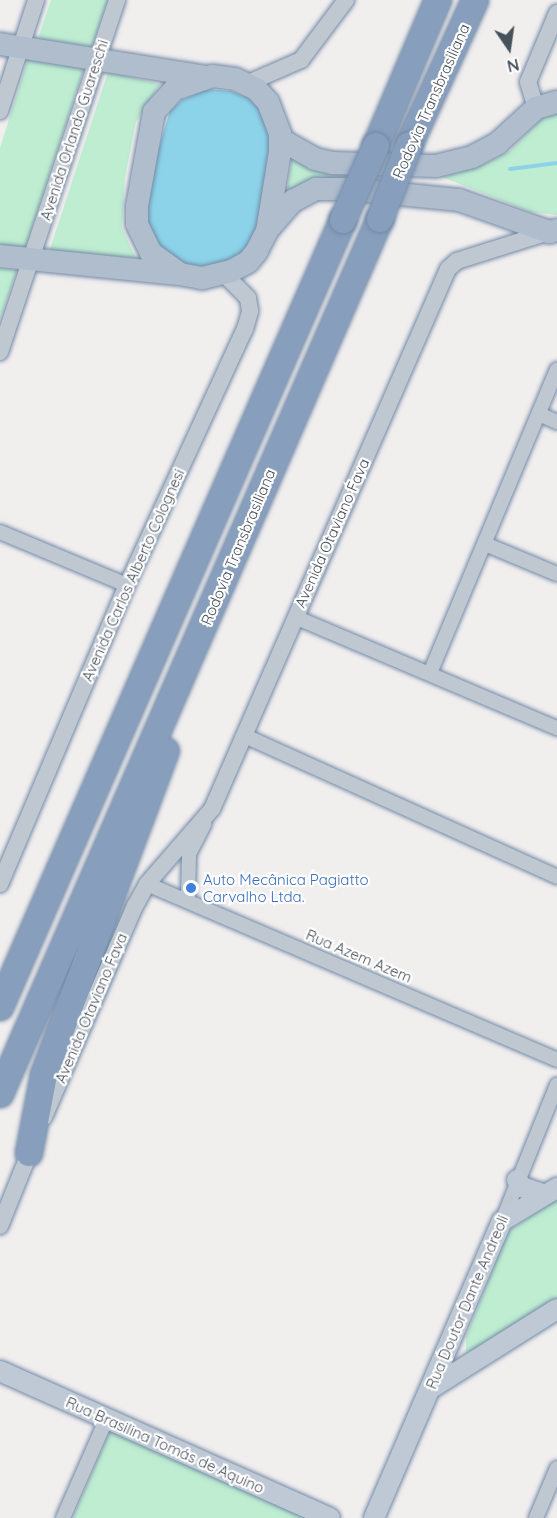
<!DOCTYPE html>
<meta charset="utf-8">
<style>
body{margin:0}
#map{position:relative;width:557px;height:1518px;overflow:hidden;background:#f1eeee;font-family:Quicksand,sans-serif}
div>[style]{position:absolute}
.green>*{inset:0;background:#beedd1}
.water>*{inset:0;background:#8cd3e9}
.stream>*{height:4px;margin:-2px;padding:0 2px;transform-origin:2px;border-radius:2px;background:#8cd3e9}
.roads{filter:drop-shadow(0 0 2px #738aa7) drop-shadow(0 0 2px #738aa7)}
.minor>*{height:14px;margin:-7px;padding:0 7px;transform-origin:7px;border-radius:7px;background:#bfc8d0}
.tertiary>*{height:16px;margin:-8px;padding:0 8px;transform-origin:8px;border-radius:8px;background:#bfc8d0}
.secondary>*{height:20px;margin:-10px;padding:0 10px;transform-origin:10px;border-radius:10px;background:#bfc9d5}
.primary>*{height:22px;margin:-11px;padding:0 11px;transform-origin:11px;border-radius:11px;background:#afbdcc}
.motorway>*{height:26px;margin:-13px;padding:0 13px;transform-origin:13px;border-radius:13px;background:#879fbc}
.bridges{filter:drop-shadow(0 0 2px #738aa7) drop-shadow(0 0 2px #738aa7)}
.motorway-bridge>*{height:26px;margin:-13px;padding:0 13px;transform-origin:13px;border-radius:13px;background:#879fbc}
.dots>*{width:16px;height:16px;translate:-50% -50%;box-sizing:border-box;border:3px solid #fff;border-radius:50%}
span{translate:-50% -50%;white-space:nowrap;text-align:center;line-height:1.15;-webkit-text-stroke:4.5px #fff;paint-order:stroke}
.street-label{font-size:15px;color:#47515b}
.shop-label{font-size:15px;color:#366cbe}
.left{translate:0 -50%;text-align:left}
.north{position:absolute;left:479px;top:18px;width:60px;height:60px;-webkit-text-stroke:4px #fff;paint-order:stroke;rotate:167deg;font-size:16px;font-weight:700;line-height:24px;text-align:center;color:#47515b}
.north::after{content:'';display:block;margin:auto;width:21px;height:27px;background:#47515b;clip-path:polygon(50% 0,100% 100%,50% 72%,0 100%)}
</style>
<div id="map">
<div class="green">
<div style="clip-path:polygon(51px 0,108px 0,92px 47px,38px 39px)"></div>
<div style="clip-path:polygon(28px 59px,84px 68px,25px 249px,0 246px,0 148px)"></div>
<div style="clip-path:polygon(108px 72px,160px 84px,136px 122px,125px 178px,122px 228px,136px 258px,49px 252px)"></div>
<div style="clip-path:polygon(557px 109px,557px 215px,531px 212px,442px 177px,483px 165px,510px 151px,549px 111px)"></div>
<div style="clip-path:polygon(292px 158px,332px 177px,344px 178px,287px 192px)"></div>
<div style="clip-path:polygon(0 268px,17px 270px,0 319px)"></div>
<div style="clip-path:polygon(557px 1199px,557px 1298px,477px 1349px,466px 1352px,466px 1337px,508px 1231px)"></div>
<div style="clip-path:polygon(110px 1430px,314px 1518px,73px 1518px)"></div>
</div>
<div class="water">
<div style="clip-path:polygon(207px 89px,231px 91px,249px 98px,259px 108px,271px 138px,266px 194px,257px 231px,249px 248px,216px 269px,183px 266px,158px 247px,145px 225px,155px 160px,170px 111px,182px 100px)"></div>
</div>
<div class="stream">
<div style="left:510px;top:169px;width:47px;rotate:-7.3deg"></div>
</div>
<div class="roads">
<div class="minor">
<div style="left:539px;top:414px;width:20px;rotate:24deg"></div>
<div style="left:0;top:532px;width:138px;rotate:22.7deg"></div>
<div style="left:485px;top:544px;width:78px;rotate:22.6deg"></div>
<div style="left:295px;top:617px;width:285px;rotate:23deg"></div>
<div style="left:430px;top:673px;width:329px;rotate:-67.3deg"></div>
<div style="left:245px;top:736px;width:342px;rotate:24.3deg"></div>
<div style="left:147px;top:884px;width:446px;rotate:23.2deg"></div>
<div style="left:188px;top:899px;width:45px;rotate:-88.7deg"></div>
<div style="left:189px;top:854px;width:34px;rotate:-63deg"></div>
<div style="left:502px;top:1221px;width:147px;rotate:-68deg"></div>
<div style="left:63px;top:1518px;width:107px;rotate:-66.3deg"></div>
<div style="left:536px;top:1518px;width:54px;rotate:-67.2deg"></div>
</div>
<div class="tertiary">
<div style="left:246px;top:84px;width:60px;rotate:-23.6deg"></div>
<div style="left:301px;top:60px;width:75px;rotate:-53.1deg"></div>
<div style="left:536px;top:108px;width:27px;rotate:-107deg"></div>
<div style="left:528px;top:82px;width:75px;rotate:-67.2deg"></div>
<div style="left:0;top:111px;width:117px;rotate:-72deg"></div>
<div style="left:0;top:352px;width:371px;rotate:-71.6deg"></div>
<div style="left:0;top:884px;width:325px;rotate:-67deg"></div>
<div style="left:127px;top:585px;width:282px;rotate:-65.3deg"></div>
<div style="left:245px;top:329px;width:19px;rotate:-74deg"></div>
<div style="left:250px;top:311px;width:13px;rotate:-99deg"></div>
<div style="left:248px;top:298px;width:34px;rotate:-135deg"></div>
<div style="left:44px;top:1117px;width:230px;rotate:-66.7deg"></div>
<div style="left:135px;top:906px;width:25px;rotate:-61deg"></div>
<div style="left:147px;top:884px;width:99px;rotate:-49.1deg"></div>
<div style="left:212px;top:809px;width:589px;rotate:-66.39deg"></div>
<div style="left:448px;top:269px;width:12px;rotate:-42deg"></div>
<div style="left:457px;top:261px;width:96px;rotate:-17.5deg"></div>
<div style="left:0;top:1226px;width:88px;rotate:-68.1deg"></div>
</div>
<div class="secondary">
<div style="left:517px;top:1180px;width:9px;rotate:54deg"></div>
<div style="left:522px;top:1187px;width:24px;rotate:19deg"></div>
<div style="left:0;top:1371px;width:361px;rotate:24deg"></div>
<div style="left:433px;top:1387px;width:146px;rotate:-32.2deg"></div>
<div style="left:374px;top:1518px;width:323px;rotate:-66.7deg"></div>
<div style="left:502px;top:1221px;width:64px;rotate:-31deg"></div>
</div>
<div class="primary">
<div style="left:0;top:44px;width:208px;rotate:9.1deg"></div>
<div style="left:212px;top:76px;width:23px;rotate:7deg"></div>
<div style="left:235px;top:79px;width:23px;rotate:25deg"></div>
<div style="left:256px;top:89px;width:18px;rotate:47deg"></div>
<div style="left:268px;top:102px;width:34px;rotate:69deg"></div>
<div style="left:280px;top:134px;width:18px;rotate:90deg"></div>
<div style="left:280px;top:152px;width:80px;rotate:99.3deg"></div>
<div style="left:267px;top:231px;width:22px;rotate:117deg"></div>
<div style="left:257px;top:251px;width:14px;rotate:129deg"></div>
<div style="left:248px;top:262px;width:19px;rotate:152deg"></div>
<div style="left:231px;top:271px;width:30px;rotate:166deg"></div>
<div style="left:202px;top:278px;width:22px;rotate:-170deg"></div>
<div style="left:180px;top:274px;width:36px;rotate:-144deg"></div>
<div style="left:151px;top:253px;width:32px;rotate:-116deg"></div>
<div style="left:137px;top:224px;width:18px;rotate:-90deg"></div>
<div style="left:137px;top:206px;width:96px;rotate:-79.7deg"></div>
<div style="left:154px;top:112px;width:31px;rotate:-48deg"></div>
<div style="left:175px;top:89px;width:39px;rotate:-19deg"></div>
<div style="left:280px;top:139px;width:40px;rotate:29.7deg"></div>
<div style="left:315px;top:159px;width:18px;rotate:13deg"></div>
<div style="left:333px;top:163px;width:103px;rotate:1.7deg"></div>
<div style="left:436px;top:166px;width:37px;rotate:-14deg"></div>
<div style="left:472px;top:157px;width:30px;rotate:-28deg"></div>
<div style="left:498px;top:143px;width:52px;rotate:-42.6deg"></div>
<div style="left:536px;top:108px;width:22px;rotate:-16deg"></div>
<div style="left:270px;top:227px;width:35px;rotate:-49deg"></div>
<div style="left:293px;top:201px;width:26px;rotate:-28deg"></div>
<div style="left:316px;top:189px;width:34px"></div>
<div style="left:350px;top:189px;width:110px;rotate:5.8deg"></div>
<div style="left:459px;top:200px;width:96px;rotate:19.6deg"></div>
<div style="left:549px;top:232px;width:8px;rotate:-14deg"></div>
<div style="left:0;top:256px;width:179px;rotate:5.8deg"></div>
</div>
<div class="motorway">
<div style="left:409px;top:145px;width:159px;rotate:-65.5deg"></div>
<div style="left:376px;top:146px;width:159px;rotate:-67deg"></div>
<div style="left:0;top:1007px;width:858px;rotate:-66.45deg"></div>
<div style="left:0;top:1094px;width:954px;rotate:-66.53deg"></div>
<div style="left:29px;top:1153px;width:79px;rotate:-79.1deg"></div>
<div style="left:44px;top:1075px;width:346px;rotate:-69.4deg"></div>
</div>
</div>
<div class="bridges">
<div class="motorway-bridge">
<div style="left:380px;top:219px;width:79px;rotate:-68.6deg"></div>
<div style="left:343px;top:220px;width:81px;rotate:-66deg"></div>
</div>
</div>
<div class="dots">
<div style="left:191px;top:888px;background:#3f7fe0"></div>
</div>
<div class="street-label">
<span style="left:431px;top:101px;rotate:-66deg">Rodovia Transbrasiliana</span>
<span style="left:74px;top:130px;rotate:-72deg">Avenida Orlando Guareschi</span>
<span style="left:332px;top:533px;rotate:-66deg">Avenida Otaviano Fava</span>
<span style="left:238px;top:547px;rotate:-67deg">Rodovia Transbrasiliana</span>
<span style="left:133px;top:575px;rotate:-66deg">Avenida Carlos Alberto Colognesi</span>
<span style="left:359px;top:956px;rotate:23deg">Rua Azem Azem</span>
<span style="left:91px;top:1008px;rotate:-67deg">Avenida Otaviano Fava</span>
<span style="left:467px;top:1302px;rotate:-67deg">Rua Doutor Dante Andreoli</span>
<span style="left:165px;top:1445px;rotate:24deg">Rua Brasilina Tomás de Aquino</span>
</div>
<div class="shop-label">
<span class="left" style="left:203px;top:888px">Auto Mecânica Pagiatto<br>Carvalho Ltda.</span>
</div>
<div class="north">N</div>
</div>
